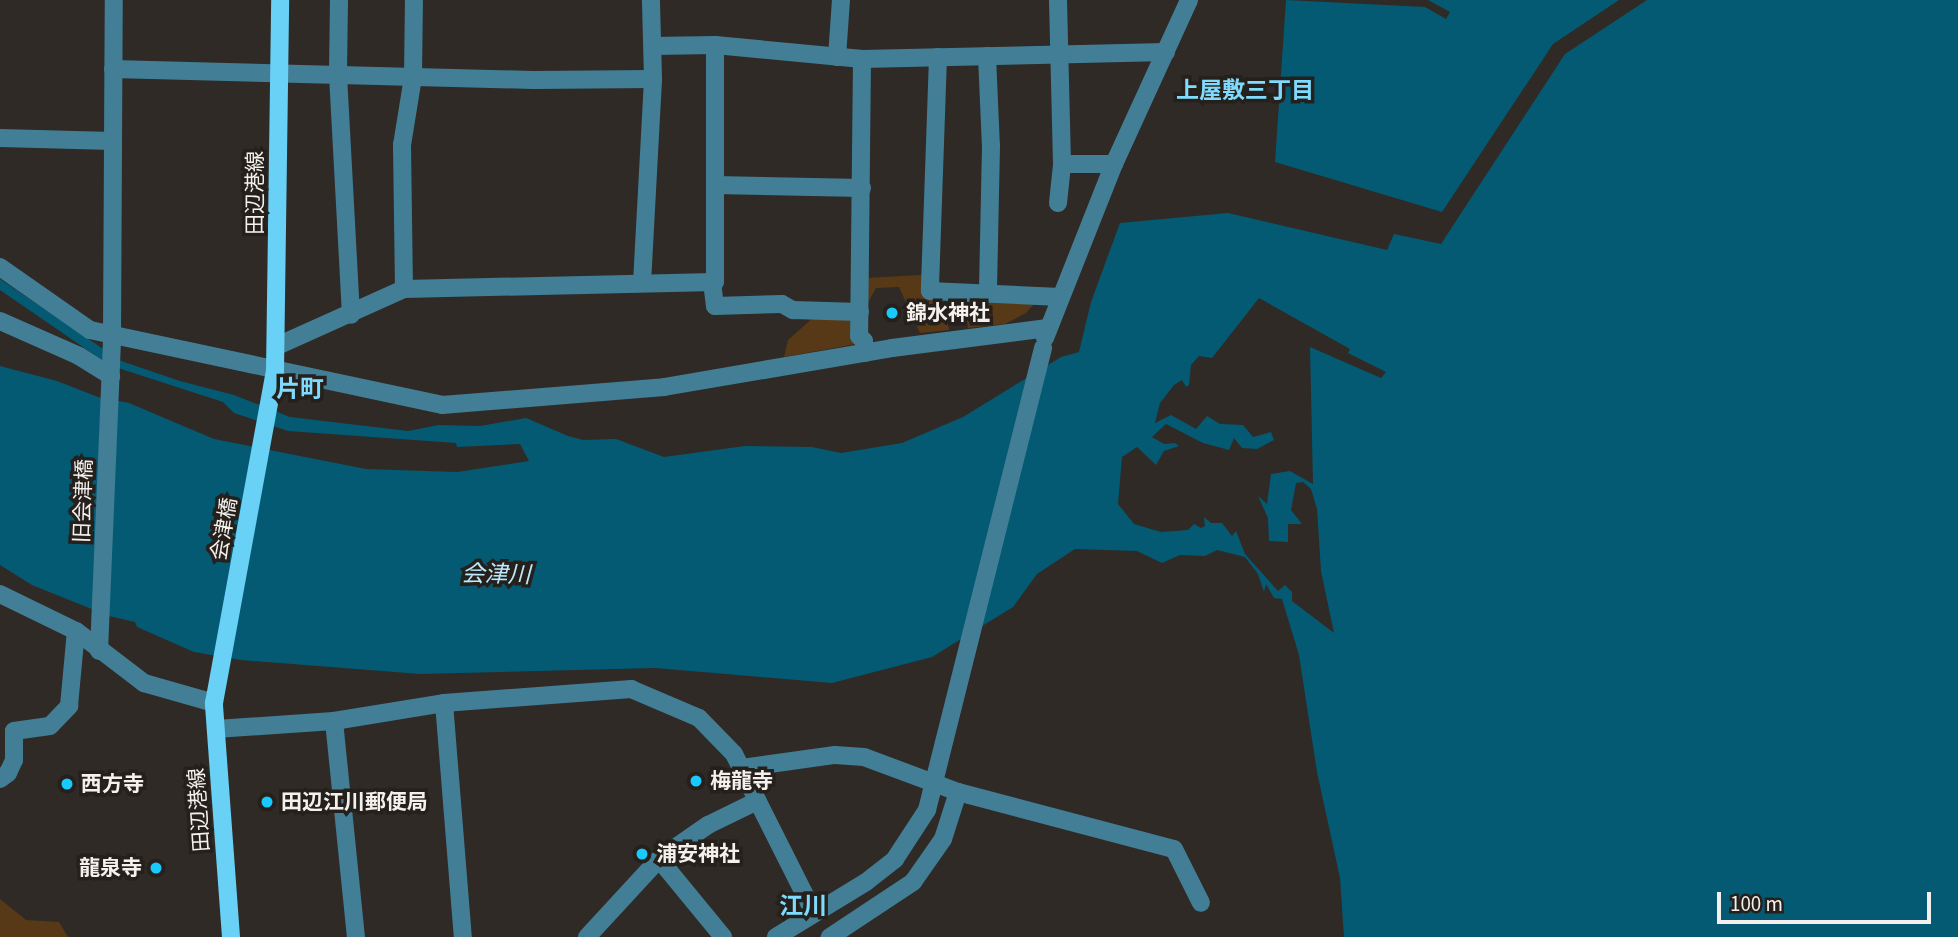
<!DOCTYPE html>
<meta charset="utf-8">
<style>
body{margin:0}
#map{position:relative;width:1958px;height:937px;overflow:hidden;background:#2f2a25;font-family:"Source Sans 3","Noto Sans JP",sans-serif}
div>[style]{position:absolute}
.green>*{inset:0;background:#583917}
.water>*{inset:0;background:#045a72}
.minor>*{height:18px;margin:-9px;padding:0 9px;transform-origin:9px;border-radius:9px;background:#427f96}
.major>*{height:18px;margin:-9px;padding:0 9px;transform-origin:9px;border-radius:9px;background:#69d0f6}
.minor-bridge>*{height:18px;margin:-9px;padding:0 9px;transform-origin:9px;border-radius:9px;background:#427f96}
.dots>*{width:19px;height:19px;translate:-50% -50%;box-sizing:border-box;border:4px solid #25201c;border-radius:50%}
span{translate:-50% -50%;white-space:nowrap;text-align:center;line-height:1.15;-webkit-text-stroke:7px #25201c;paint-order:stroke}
.street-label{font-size:21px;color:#f3f0ed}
.poi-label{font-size:21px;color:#f3f0ed;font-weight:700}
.left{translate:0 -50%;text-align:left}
.right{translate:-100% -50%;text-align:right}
.neighbourhood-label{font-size:23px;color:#7fdbfe;font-weight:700}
.water-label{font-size:23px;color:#bdeafc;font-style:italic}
.quarter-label{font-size:24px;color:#7fdbfe;font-weight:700}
.scale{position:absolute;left:1717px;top:892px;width:214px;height:32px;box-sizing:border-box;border:4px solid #f3f0ed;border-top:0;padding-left:9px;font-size:21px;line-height:24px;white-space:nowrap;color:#f3f0ed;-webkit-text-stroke:5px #25201c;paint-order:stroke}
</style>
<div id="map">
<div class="green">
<div style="clip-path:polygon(922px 275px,944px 298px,949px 330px,920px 333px,899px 287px,876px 288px,869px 301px,865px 301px,865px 278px)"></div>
<div style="clip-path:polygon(964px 298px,1034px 304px,1026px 313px,1005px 324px,968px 328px)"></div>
<div style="clip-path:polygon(815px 316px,854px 318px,856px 344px,784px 357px,788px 340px)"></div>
<div style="clip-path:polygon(0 899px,26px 920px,59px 922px,68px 937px,0 937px)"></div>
</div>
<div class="water">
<div style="clip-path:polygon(1286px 0,1425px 7px,1446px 19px,1450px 12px,1428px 0,1619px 0,1553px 44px,1442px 212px,1275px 162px)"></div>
<div style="clip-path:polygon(evenodd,1647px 0,1958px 0,1958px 937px,1344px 937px,1340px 878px,1317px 772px,1299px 655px,1282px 599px,1274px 598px,1266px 584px,1264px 592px,1258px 574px,1245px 557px,1217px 550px,1205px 556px,1180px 555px,1162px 563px,1137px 551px,1075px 549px,1037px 574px,1013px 607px,932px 657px,832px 683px,655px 668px,420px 674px,241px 660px,194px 652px,137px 627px,135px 622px,109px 616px,32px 585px,0 565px,0 366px,57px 381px,98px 397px,129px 403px,214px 439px,366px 469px,457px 472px,529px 461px,520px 444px,457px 447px,456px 443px,288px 431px,234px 413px,223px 402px,115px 367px,96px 356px,0 290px,0 279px,121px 361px,180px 381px,234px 395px,290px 417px,408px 431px,439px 425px,480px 426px,526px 418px,568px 436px,583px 440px,616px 439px,664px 457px,745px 446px,812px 447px,841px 453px,902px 443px,963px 417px,1061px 357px,1079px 352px,1091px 302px,1120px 223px,1228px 213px,1387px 250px,1394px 234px,1441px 244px,1565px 54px,1647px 0,1259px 298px,1350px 349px,1348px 353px,1386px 372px,1381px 378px,1310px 347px,1313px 484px,1290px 471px,1271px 474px,1267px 504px,1258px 496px,1268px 518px,1269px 541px,1288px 542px,1288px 524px,1302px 524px,1291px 510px,1296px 483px,1303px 482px,1311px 489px,1317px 509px,1321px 571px,1334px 633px,1292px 601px,1292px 592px,1285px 585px,1278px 591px,1245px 554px,1236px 531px,1232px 536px,1222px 523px,1211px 523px,1204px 517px,1205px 526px,1201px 528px,1194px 524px,1188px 530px,1161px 532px,1134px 524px,1118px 504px,1122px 457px,1137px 447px,1156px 465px,1164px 451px,1179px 446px,1175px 443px,1164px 444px,1152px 437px,1166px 424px,1203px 443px,1229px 450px,1234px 438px,1242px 448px,1257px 449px,1274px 440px,1271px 432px,1253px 437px,1243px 425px,1220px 424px,1207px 416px,1196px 429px,1171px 415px,1155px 423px,1160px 403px,1174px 385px,1182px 380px,1186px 387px,1189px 385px,1191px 365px,1199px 356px,1212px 358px,1259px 298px)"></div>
</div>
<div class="minor">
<div style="left:339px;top:0;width:75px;rotate:90.8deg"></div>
<div style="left:338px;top:75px;width:240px;rotate:86.9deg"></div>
<div style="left:1058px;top:0;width:164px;rotate:88.6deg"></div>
<div style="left:1062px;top:164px;width:52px"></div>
<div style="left:653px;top:46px;width:62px;rotate:-0.9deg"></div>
<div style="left:715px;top:45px;width:148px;rotate:5.4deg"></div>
<div style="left:862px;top:59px;width:304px;rotate:-1.3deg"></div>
<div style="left:987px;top:56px;width:90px;rotate:87.5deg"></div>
<div style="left:991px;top:146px;width:146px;rotate:91.2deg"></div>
<div style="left:837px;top:57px;width:57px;rotate:-86deg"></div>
<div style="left:938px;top:57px;width:234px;rotate:92deg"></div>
<div style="left:930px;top:291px;width:130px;rotate:2.6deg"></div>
<div style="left:862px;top:59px;width:277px;rotate:90.6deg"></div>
<div style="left:859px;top:336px;width:7px;rotate:45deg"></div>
<div style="left:864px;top:341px;width:12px;rotate:85deg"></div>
<div style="left:113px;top:69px;width:420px;rotate:1.5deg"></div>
<div style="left:533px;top:80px;width:120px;rotate:-0.5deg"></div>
<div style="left:0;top:138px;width:113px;rotate:1.5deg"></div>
<div style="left:715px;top:185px;width:147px;rotate:1.2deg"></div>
<div style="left:1058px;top:203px;width:39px;rotate:-84deg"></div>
<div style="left:0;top:267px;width:110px;rotate:35deg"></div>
<div style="left:90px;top:330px;width:360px;rotate:12deg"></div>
<div style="left:442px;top:405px;width:223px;rotate:-4.6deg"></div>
<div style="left:664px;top:387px;width:231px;rotate:-9.7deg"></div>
<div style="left:892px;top:348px;width:157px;rotate:-7.3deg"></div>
<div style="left:712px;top:282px;width:24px;rotate:83deg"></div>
<div style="left:715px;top:306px;width:67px;rotate:-1.7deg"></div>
<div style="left:782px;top:304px;width:13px;rotate:29deg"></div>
<div style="left:793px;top:310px;width:67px;rotate:1.7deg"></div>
<div style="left:642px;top:283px;width:204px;rotate:-86.9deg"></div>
<div style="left:653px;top:79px;width:79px;rotate:-91.5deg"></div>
<div style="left:404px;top:289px;width:144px;rotate:-90.8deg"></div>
<div style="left:402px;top:145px;width:69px;rotate:-80.8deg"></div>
<div style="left:413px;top:77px;width:77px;rotate:-89.3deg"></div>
<div style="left:0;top:321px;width:86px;rotate:23.9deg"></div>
<div style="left:79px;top:356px;width:38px;rotate:32deg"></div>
<div style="left:1045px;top:338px;width:187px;rotate:-68.4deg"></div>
<div style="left:1114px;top:164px;width:180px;rotate:-65.4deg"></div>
<div style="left:277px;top:346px;width:139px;rotate:-24.2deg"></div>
<div style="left:404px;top:289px;width:311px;rotate:-1.3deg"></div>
<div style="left:715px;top:282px;width:237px;rotate:-90deg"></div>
<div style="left:0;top:594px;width:85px;rotate:26deg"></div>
<div style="left:76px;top:631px;width:86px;rotate:37.4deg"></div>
<div style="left:144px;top:683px;width:73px;rotate:15.9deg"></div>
<div style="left:99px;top:651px;width:315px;rotate:-87.6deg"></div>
<div style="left:112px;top:336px;width:336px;rotate:-89.7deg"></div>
<div style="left:444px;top:703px;width:235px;rotate:85.4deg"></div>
<div style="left:334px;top:721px;width:217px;rotate:84.2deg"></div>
<div style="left:216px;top:729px;width:118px;rotate:-3.9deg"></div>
<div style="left:334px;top:721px;width:111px;rotate:-9.3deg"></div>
<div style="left:444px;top:703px;width:188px;rotate:-4.3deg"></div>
<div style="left:631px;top:689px;width:74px;rotate:23.1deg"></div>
<div style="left:699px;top:718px;width:50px;rotate:45.8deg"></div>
<div style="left:734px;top:754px;width:178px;rotate:63.3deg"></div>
<div style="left:742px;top:768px;width:94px;rotate:-8deg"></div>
<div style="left:835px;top:755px;width:29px;rotate:4deg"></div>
<div style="left:864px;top:757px;width:100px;rotate:20.4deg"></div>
<div style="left:958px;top:792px;width:49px;rotate:107.7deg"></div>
<div style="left:943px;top:839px;width:52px;rotate:124.9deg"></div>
<div style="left:913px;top:882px;width:100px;rotate:146.5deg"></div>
<div style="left:0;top:779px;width:10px;rotate:-37deg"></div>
<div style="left:8px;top:773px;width:14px;rotate:-65deg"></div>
<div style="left:14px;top:760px;width:29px;rotate:-90deg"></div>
<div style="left:14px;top:731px;width:36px;rotate:-8deg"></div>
<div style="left:50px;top:726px;width:28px;rotate:-46deg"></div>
<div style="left:69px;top:706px;width:75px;rotate:-84.7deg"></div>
<div style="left:958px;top:792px;width:223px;rotate:14.8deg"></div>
<div style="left:1174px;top:849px;width:60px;rotate:63.4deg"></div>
<div style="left:659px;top:859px;width:101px;rotate:50.6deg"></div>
<div style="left:587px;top:937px;width:106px;rotate:-47.3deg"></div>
<div style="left:659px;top:859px;width:60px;rotate:-34.8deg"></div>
<div style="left:708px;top:825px;width:55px;rotate:-26.1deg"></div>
<div style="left:776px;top:937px;width:105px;rotate:-31.4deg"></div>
<div style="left:866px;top:882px;width:37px;rotate:-38deg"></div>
<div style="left:895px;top:859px;width:59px;rotate:-56.9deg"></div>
<div style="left:927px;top:810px;width:16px;rotate:-76deg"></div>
</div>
<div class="major">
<div style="left:231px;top:937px;width:235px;rotate:-94.2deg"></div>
<div style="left:214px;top:703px;width:338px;rotate:-79.6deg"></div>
<div style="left:275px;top:371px;width:371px;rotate:-89.2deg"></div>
</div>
<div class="minor-bridge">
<div style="left:931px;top:794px;width:460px;rotate:-75.9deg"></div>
</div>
<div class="dots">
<div style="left:892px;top:313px;background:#17cafb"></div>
<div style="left:696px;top:781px;background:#17cafb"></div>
<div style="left:67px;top:784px;background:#17cafb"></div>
<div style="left:267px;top:802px;background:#17cafb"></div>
<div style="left:642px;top:854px;background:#17cafb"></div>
<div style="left:156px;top:868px;background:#17cafb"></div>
</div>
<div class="street-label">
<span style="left:255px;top:193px;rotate:-90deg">田辺港線</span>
<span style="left:83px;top:501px;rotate:-88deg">旧会津橋</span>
<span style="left:224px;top:529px;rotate:-80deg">会津橋</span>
<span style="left:199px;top:810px;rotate:-94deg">田辺港線</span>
</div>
<div class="poi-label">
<span class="left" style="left:906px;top:313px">錦水神社</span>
<span class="left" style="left:710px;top:781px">梅龍寺</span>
<span class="left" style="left:81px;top:784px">西方寺</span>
<span class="left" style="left:281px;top:802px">田辺江川郵便局</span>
<span class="left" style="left:656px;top:854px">浦安神社</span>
<span class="right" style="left:142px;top:868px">龍泉寺</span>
</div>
<div class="neighbourhood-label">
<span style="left:1245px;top:91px">上屋敷三丁目</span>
</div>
<div class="water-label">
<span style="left:496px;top:575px;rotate:1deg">会津川</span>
</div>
<div class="quarter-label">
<span style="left:300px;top:390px">片町</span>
<span style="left:803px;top:907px">江川</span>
</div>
<div class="scale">100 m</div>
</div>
